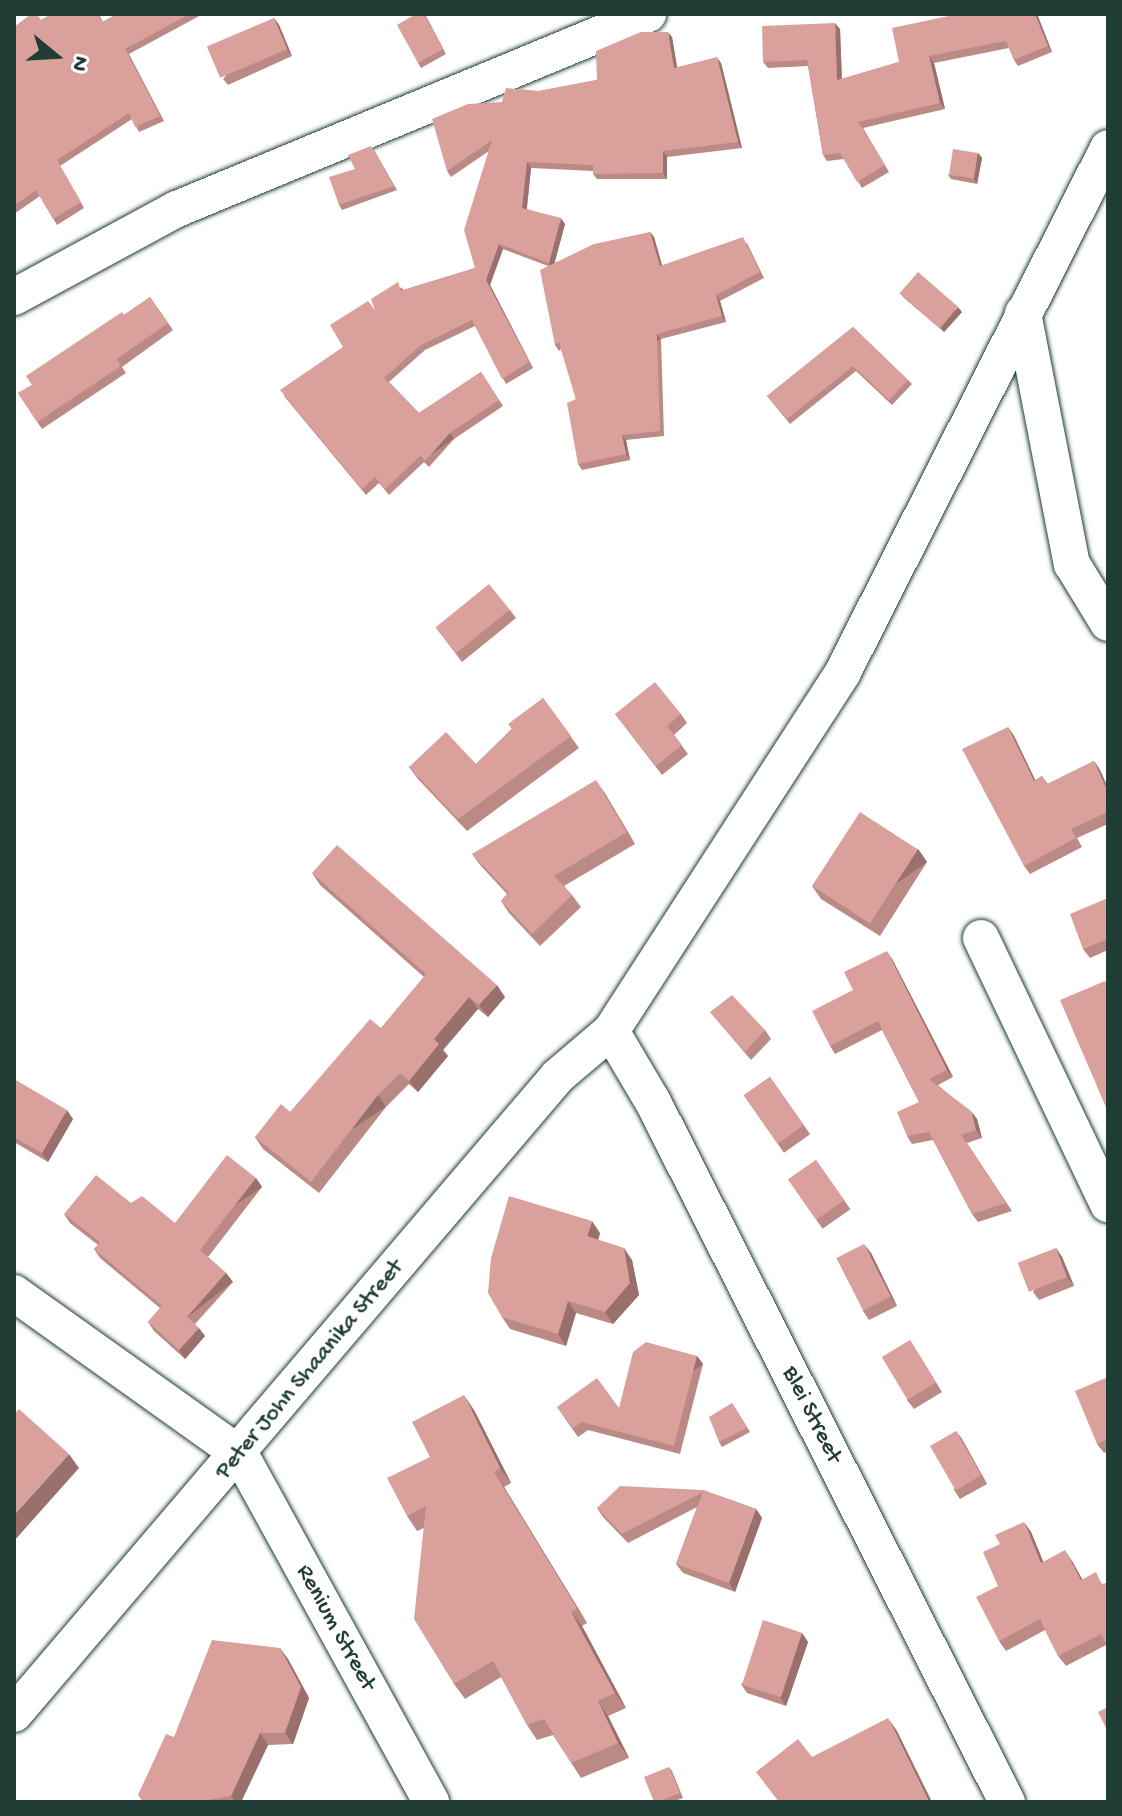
<!DOCTYPE html>
<style>
body{margin:0}
#map{position:relative;width:1122px;height:1816px;overflow:hidden;background:#fff;font-family:"Gochi Hand",sans-serif}
div>[style]{position:absolute}
.roads{filter:drop-shadow(0 0 2px #1f3d34) drop-shadow(0 0 2px #1f3d34)}
.minor>*{height:36px;margin:-18px;padding:0 18px;transform-origin:18px;border-radius:18px;background:#fff}
.wall>*{inset:0;background:#bb8a85;transform-origin:0 0}
.shaded-wall>*{inset:0;background:#99706c;transform-origin:0 0}
.building>*{inset:0;background:#daa09b;transform-origin:0 0}
span{translate:-50% -50%;white-space:nowrap;text-align:center;line-height:1.15;-webkit-text-stroke:8px #fff;paint-order:stroke}
.street-label{font-size:24px;color:#1f3d34}
.frame{position:absolute;inset:0;border:16px solid #1f3d34;pointer-events:none}
.north{position:absolute;left:16px;top:16px;width:80px;height:80px;-webkit-text-stroke:6px #fff;paint-order:stroke;rotate:108deg;font-size:22px;font-weight:700;line-height:32px;text-align:center;color:#1f3d34}
.north::after{content:'';display:block;margin:auto;width:28px;height:36px;background:#1f3d34;clip-path:polygon(50% 0,100% 100%,50% 72%,0 100%)}
</style>
<div id="map">
<div class="roads">
<div class="minor">
<div style="left:14px;top:297px;width:185px;rotate:-28.4deg"></div>
<div style="left:177px;top:209px;width:510px;rotate:-22.49deg"></div>
<div style="left:1023px;top:313px;width:256px;rotate:79deg"></div>
<div style="left:1072px;top:564px;width:69px;rotate:58.6deg"></div>
<div style="left:981px;top:938px;width:295px;rotate:64.5deg"></div>
<div style="left:611px;top:1031px;width:82px;rotate:59.4deg"></div>
<div style="left:653px;top:1102px;width:784px;rotate:63.17deg"></div>
<div style="left:14px;top:1293px;width:277px;rotate:35.5deg"></div>
<div style="left:240px;top:1454px;width:397px;rotate:61.2deg"></div>
<div style="left:14px;top:1714px;width:838px;rotate:-49.55deg"></div>
<div style="left:558px;top:1076px;width:70px;rotate:-40.3deg"></div>
<div style="left:611px;top:1031px;width:427px;rotate:-57.1deg"></div>
<div style="left:843px;top:672px;width:587px;rotate:-63.17deg"></div>
</div>
</div>
<div class="wall">
<div style="clip-path:polygon(52px 14px,99px 14px,103px 22px,117px 14px,203px 14px,129px 54px,164px 121px,139px 132px,132px 119px,60px 166px,84px 208px,57px 225px,40px 196px,14px 214px,14px 27px,41px 20px)"></div>
<div style="clip-path:polygon(425px 14px,446px 54px,421px 68px,418px 63px)"></div>
<div style="clip-path:polygon(958px 14px,1037px 14px,1052px 52px,1018px 66px,1014px 60px,1009px 48px,934px 63px,945px 109px,863px 128px,889px 172px,862px 188px,844px 159px,827px 161px,823px 155px,808px 66px,768px 68px,763px 62px,840px 29px,842px 79px,899px 62px)"></div>
<div style="clip-path:polygon(274px 18px,279px 25px,292px 56px,228px 85px,223px 79px)"></div>
<div style="clip-path:polygon(672px 37px,677px 67px,721px 63px,742px 148px,667px 157px,667px 179px,597px 179px,593px 174px,593px 171px,531px 168px,527px 209px,565px 224px,554px 263px,650px 232px,654px 237px,662px 266px,747px 243px,764px 278px,720px 301px,726px 322px,661px 339px,664px 436px,626px 440px,630px 460px,582px 470px,578px 464px,576px 399px,561px 349px,559px 351px,555px 345px,548px 266px,503px 249px,490px 285px,533px 368px,506px 384px,475px 326px,425px 350px,389px 382px,419px 413px,481px 372px,503px 406px,454px 439px,429px 467px,424px 462px,389px 495px,379px 483px,366px 495px,284px 396px,343px 347px,375px 310px,402px 287px,403px 290px,475px 268px,489px 151px,451px 177px,447px 171px,502px 102px,539px 91px,597px 80px)"></div>
<div style="clip-path:polygon(374px 150px,397px 190px,342px 210px,339px 205px)"></div>
<div style="clip-path:polygon(978px 153px,982px 158px,977px 184px,951px 179px,948px 175px)"></div>
<div style="clip-path:polygon(900px 293px,962px 312px,944px 332px,904px 298px)"></div>
<div style="clip-path:polygon(150px 297px,173px 330px,122px 367px,126px 373px,42px 429px,18px 393px,32px 385px,124px 315px)"></div>
<div style="clip-path:polygon(853px 327px,908px 380px,912px 384px,892px 405px,856px 371px,790px 424px,767px 396px)"></div>
<div style="clip-path:polygon(510px 610px,516px 618px,462px 662px,437px 629px)"></div>
<div style="clip-path:polygon(543px 698px,579px 748px,467px 831px,418px 779px,409px 767px,476px 764px)"></div>
<div style="clip-path:polygon(615px 714px,681px 714px,687px 723px,674px 735px,688px 754px,662px 775px)"></div>
<div style="clip-path:polygon(1008px 727px,1014px 736px,1035px 780px,1042px 776px,1048px 784px,1094px 761px,1100px 770px,1108px 788px,1108px 824px,1077px 838px,1082px 847px,1030px 874px,1024px 866px)"></div>
<div style="clip-path:polygon(604px 792px,635px 844px,564px 886px,572px 895px,581px 907px,540px 946px,509px 913px,501px 901px,507px 894px,481px 866px,472px 854px)"></div>
<div style="clip-path:polygon(918px 849px,927px 862px,880px 936px,821px 899px,812px 886px)"></div>
<div style="clip-path:polygon(312px 873px,505px 997px,488px 1017px,478px 1009px,443px 1050px,448px 1056px,418px 1092px,409px 1084px,386px 1107px,319px 1193px,263px 1149px,255px 1137px,290px 1112px,381px 1028px,424px 977px,320px 885px)"></div>
<div style="clip-path:polygon(1108px 898px,1108px 950px,1090px 958px,1083px 949px)"></div>
<div style="clip-path:polygon(892px 959px,953px 1077px,938px 1085px,977px 1119px,982px 1138px,967px 1143px,1012px 1211px,978px 1222px,972px 1214px,933px 1140px,912px 1144px,907px 1136px,919px 1102px,882px 1030px,835px 1054px,830px 1046px,853px 990px)"></div>
<div style="clip-path:polygon(710px 1012px,765px 1030px,771px 1039px,751px 1060px)"></div>
<div style="left:770px;top:1077px;width:70px;height:32px;rotate:55deg"></div>
<div style="clip-path:polygon(14px 1079px,73px 1119px,48px 1162px,14px 1142px)"></div>
<div style="left:816px;top:1160px;width:60px;height:34px;rotate:55deg"></div>
<div style="clip-path:polygon(256px 1178px,262px 1187px,208px 1257px,226px 1273px,233px 1282px,195px 1324px,205px 1336px,185px 1359px,154px 1331px,148px 1322px,160px 1308px,100px 1258px,94px 1249px,98px 1245px,70px 1223px,64px 1214px,131px 1203px,175px 1223px)"></div>
<div style="clip-path:polygon(600px 1233px,598px 1240px,632px 1260px,639px 1295px,613px 1324px,576px 1313px,566px 1346px,510px 1329px,502px 1317px)"></div>
<div style="clip-path:polygon(1056px 1248px,1062px 1257px,1074px 1286px,1039px 1300px,1033px 1292px)"></div>
<div style="clip-path:polygon(871px 1253px,897px 1306px,869px 1320px,863px 1311px)"></div>
<div style="clip-path:polygon(910px 1340px,942px 1392px,914px 1409px,907px 1400px)"></div>
<div style="clip-path:polygon(697px 1356px,703px 1364px,680px 1454px,588px 1430px,578px 1437px,557px 1407px,619px 1408px)"></div>
<div style="clip-path:polygon(1108px 1377px,1108px 1451px,1104px 1453px,1097px 1444px)"></div>
<div style="clip-path:polygon(732px 1403px,750px 1432px,722px 1447px,719px 1442px)"></div>
<div style="clip-path:polygon(474px 1410px,511px 1483px,504px 1487px,587px 1623px,582px 1626px,626px 1708px,608px 1716px,629px 1758px,581px 1778px,553px 1735px,537px 1740px,527px 1725px,501px 1677px,465px 1699px,454px 1684px,424px 1528px,417px 1531px,407px 1516px,430px 1457px)"></div>
<div style="clip-path:polygon(956px 1431px,987px 1484px,960px 1499px,954px 1490px)"></div>
<div style="clip-path:polygon(703px 1490px,756px 1509px,762px 1518px,735px 1592px,683px 1573px,676px 1564px,697px 1507px,628px 1543px,603px 1517px,597px 1508px)"></div>
<div style="clip-path:polygon(1031px 1532px,1043px 1562px,1072px 1561px,1082px 1579px,1104px 1584px,1108px 1582px,1108px 1647px,1106px 1645px,1066px 1666px,1058px 1656px,1045px 1630px,1006px 1651px,999px 1641px)"></div>
<div style="clip-path:polygon(802px 1633px,808px 1642px,786px 1706px,747px 1693px,741px 1684px)"></div>
<div style="clip-path:polygon(288px 1659px,309px 1698px,293px 1744px,268px 1745px,241px 1802px,142px 1802px,174px 1737px)"></div>
<div style="clip-path:polygon(669px 1767px,672px 1771px,683px 1798px,672px 1802px,654px 1802px)"></div>
</div>
<div class="shaded-wall">
<div style="clip-path:polygon(1035px 14px,1037px 14px,1052px 52px,1048px 46px)"></div>
<div style="clip-path:polygon(274px 18px,279px 25px,292px 56px,287px 49px)"></div>
<div style="clip-path:polygon(835px 23px,840px 29px,842px 87px,837px 80px)"></div>
<div style="clip-path:polygon(668px 32px,672px 37px,678px 73px,674px 68px)"></div>
<div style="clip-path:polygon(929px 56px,934px 63px,945px 109px,940px 103px)"></div>
<div style="clip-path:polygon(717px 57px,721px 63px,742px 148px,738px 142px)"></div>
<div style="clip-path:polygon(663px 151px,667px 157px,667px 179px,663px 173px)"></div>
<div style="clip-path:polygon(978px 153px,982px 158px,977px 184px,974px 179px)"></div>
<div style="clip-path:polygon(527px 162px,531px 168px,526px 214px,522px 208px)"></div>
<div style="clip-path:polygon(561px 218px,565px 224px,553px 269px,549px 263px)"></div>
<div style="clip-path:polygon(650px 232px,654px 237px,664px 272px,660px 266px)"></div>
<div style="clip-path:polygon(499px 244px,503px 249px,490px 285px,533px 368px,486px 280px)"></div>
<div style="clip-path:polygon(716px 295px,720px 301px,726px 322px,722px 316px)"></div>
<div style="clip-path:polygon(958px 307px,962px 312px,944px 332px,941px 328px)"></div>
<div style="left:657px;top:334px;width:6px;height:97px;rotate:51deg"></div>
<div style="left:450px;top:433px;width:7px;height:38px;rotate:56deg"></div>
<div style="clip-path:polygon(622px 435px,626px 440px,630px 460px,626px 454px)"></div>
<div style="clip-path:polygon(1008px 727px,1014px 736px,1040px 790px,1034px 781px)"></div>
<div style="clip-path:polygon(1094px 761px,1100px 770px,1108px 788px,1108px 792px)"></div>
<div style="clip-path:polygon(596px 780px,604px 792px,635px 844px,627px 832px)"></div>
<div style="left:918px;top:849px;width:16px;height:88px;rotate:55deg"></div>
<div style="clip-path:polygon(887px 951px,892px 959px,953px 1077px,947px 1070px)"></div>
<div style="clip-path:polygon(497px 985px,505px 997px,488px 1017px,479px 1005px)"></div>
<div style="clip-path:polygon(469px 997px,478px 1009px,443px 1050px,448px 1056px,418px 1092px,409px 1081px,434px 1039px)"></div>
<div style="left:378px;top:1095px;width:14px;height:110px;rotate:56deg"></div>
<div style="clip-path:polygon(67px 1110px,73px 1119px,48px 1162px,42px 1153px)"></div>
<div style="clip-path:polygon(971px 1111px,977px 1119px,982px 1138px,976px 1130px)"></div>
<div style="left:256px;top:1178px;width:11px;height:91px;rotate:56deg"></div>
<div style="clip-path:polygon(592px 1221px,600px 1233px,596px 1248px,587px 1236px)"></div>
<div style="clip-path:polygon(864px 1244px,871px 1253px,897px 1306px,891px 1297px)"></div>
<div style="clip-path:polygon(624px 1248px,632px 1260px,639px 1295px,613px 1324px,605px 1312px)"></div>
<div style="clip-path:polygon(1056px 1248px,1062px 1257px,1074px 1286px,1067px 1277px)"></div>
<div style="left:226px;top:1273px;width:11px;height:59px;rotate:52deg"></div>
<div style="clip-path:polygon(568px 1301px,576px 1313px,566px 1346px,558px 1334px)"></div>
<div style="clip-path:polygon(199px 1328px,205px 1336px,185px 1359px,179px 1350px)"></div>
<div style="left:697px;top:1356px;width:10px;height:93px;rotate:53deg"></div>
<div style="clip-path:polygon(464px 1395px,474px 1410px,511px 1483px,500px 1468px)"></div>
<div style="clip-path:polygon(956px 1431px,962px 1439px,987px 1484px,981px 1475px)"></div>
<div style="clip-path:polygon(69px 1454px,79px 1468px,14px 1541px,14px 1515px)"></div>
<div style="clip-path:polygon(494px 1472px,504px 1487px,587px 1623px,577px 1608px)"></div>
<div style="clip-path:polygon(756px 1509px,762px 1518px,735px 1592px,729px 1583px)"></div>
<div style="clip-path:polygon(1024px 1522px,1031px 1532px,1048px 1573px,1041px 1563px)"></div>
<div style="clip-path:polygon(1065px 1550px,1072px 1561px,1088px 1590px,1081px 1580px)"></div>
<div style="clip-path:polygon(571px 1612px,582px 1626px,626px 1708px,615px 1693px)"></div>
<div style="clip-path:polygon(802px 1633px,808px 1642px,786px 1706px,780px 1697px)"></div>
<div style="clip-path:polygon(280px 1648px,288px 1659px,309px 1698px,293px 1744px,285px 1733px)"></div>
<div style="clip-path:polygon(598px 1701px,608px 1716px,629px 1758px,618px 1743px)"></div>
<div style="clip-path:polygon(888px 1718px,897px 1731px,932px 1802px,929px 1802px)"></div>
<div style="clip-path:polygon(260px 1733px,268px 1745px,241px 1802px,236px 1802px,231px 1796px)"></div>
</div>
<div class="building">
<div style="clip-path:polygon(31px 14px,37px 14px,41px 20px,52px 14px,98px 14px,102px 22px,117px 14px,190px 14px,125px 49px,160px 116px,135px 127px,129px 113px,57px 160px,81px 202px,53px 219px,36px 190px,14px 206px,14px 27px)"></div>
<div style="clip-path:polygon(416px 14px,424px 14px,443px 49px,418px 63px,397px 25px)"></div>
<div style="clip-path:polygon(958px 14px,1035px 14px,1048px 46px,1014px 60px,1006px 41px,929px 56px,940px 103px,858px 122px,885px 165px,857px 182px,840px 153px,823px 155px,807px 60px,763px 62px,762px 26px,835px 23px,837px 80px,899px 62px,892px 28px)"></div>
<div style="left:274px;top:18px;width:34px;height:73px;rotate:67deg"></div>
<div style="clip-path:polygon(641px 32px,668px 32px,674px 68px,717px 57px,738px 142px,663px 151px,663px 173px,593px 174px,593px 165px,527px 162px,522px 208px,561px 218px,549px 263px,499px 244px,486px 280px,529px 362px,502px 379px,472px 320px,421px 345px,384px 378px,419px 413px,481px 372px,499px 400px,450px 433px,425px 461px,420px 456px,385px 489px,375px 477px,362px 489px,280px 390px,343px 347px,330px 325px,368px 301px,375px 310px,371px 299px,398px 282px,401px 291px,475px 268px,464px 230px,492px 140px,447px 171px,432px 119px,468px 104px,502px 102px,506px 88px,539px 91px,597px 80px,596px 51px)"></div>
<div style="clip-path:polygon(371px 146px,394px 186px,339px 205px,329px 177px,355px 169px,348px 155px)"></div>
<div style="left:953px;top:149px;width:25px;height:26px;rotate:9deg"></div>
<div style="clip-path:polygon(650px 232px,660px 266px,743px 237px,760px 272px,716px 295px,722px 316px,657px 334px,660px 431px,622px 435px,626px 454px,578px 464px,567px 403px,576px 399px,559px 342px,555px 345px,540px 270px,594px 244px)"></div>
<div style="left:918px;top:272px;width:53px;height:28px;rotate:41deg"></div>
<div style="clip-path:polygon(150px 297px,168px 323px,117px 359px,121px 366px,37px 422px,18px 393px,32px 385px,26px 376px,122px 312px,124px 315px)"></div>
<div style="clip-path:polygon(853px 327px,908px 380px,889px 400px,853px 366px,787px 419px,767px 396px)"></div>
<div style="left:489px;top:584px;width:33px;height:69px;rotate:51deg"></div>
<div style="clip-path:polygon(655px 682px,681px 714px,667px 726px,682px 745px,656px 766px,615px 714px)"></div>
<div style="clip-path:polygon(543px 698px,571px 736px,458px 819px,409px 767px,446px 732px,476px 764px,512px 729px,508px 724px)"></div>
<div style="clip-path:polygon(1008px 727px,1034px 781px,1042px 776px,1047px 784px,1094px 761px,1108px 792px,1108px 812px,1071px 829px,1076px 838px,1024px 866px,962px 749px)"></div>
<div style="clip-path:polygon(596px 780px,627px 832px,554px 876px,572px 895px,532px 934px,501px 901px,509px 893px,472px 854px)"></div>
<div style="left:860px;top:812px;width:69px;height:88px;rotate:33deg"></div>
<div style="clip-path:polygon(337px 845px,497px 985px,479px 1005px,469px 997px,434px 1039px,439px 1044px,409px 1081px,400px 1073px,378px 1095px,311px 1182px,255px 1137px,281px 1104px,290px 1112px,370px 1019px,381px 1028px,426px 974px,312px 873px)"></div>
<div style="clip-path:polygon(1108px 898px,1108px 939px,1083px 949px,1070px 914px)"></div>
<div style="clip-path:polygon(887px 951px,947px 1070px,929px 1079px,971px 1111px,976px 1130px,961px 1135px,1006px 1203px,972px 1214px,929px 1132px,907px 1136px,897px 1112px,919px 1102px,878px 1021px,830px 1046px,812px 1011px,853px 990px,844px 972px)"></div>
<div style="clip-path:polygon(1105px 981px,1108px 988px,1108px 1112px,1060px 1000px)"></div>
<div style="clip-path:polygon(732px 995px,765px 1030px,745px 1052px,710px 1012px)"></div>
<div style="left:770px;top:1077px;width:59px;height:32px;rotate:55deg"></div>
<div style="clip-path:polygon(14px 1079px,67px 1110px,42px 1153px,14px 1137px)"></div>
<div style="clip-path:polygon(227px 1155px,256px 1178px,200px 1250px,226px 1273px,187px 1317px,199px 1328px,179px 1350px,148px 1322px,162px 1306px,94px 1249px,100px 1242px,64px 1214px,96px 1175px,131px 1203px,142px 1196px,175px 1223px)"></div>
<div style="left:816px;top:1160px;width:49px;height:34px;rotate:55deg"></div>
<div style="clip-path:polygon(509px 1196px,592px 1221px,587px 1236px,624px 1248px,630px 1283px,605px 1312px,568px 1301px,558px 1334px,502px 1317px,488px 1293px,491px 1258px)"></div>
<div style="left:864px;top:1244px;width:59px;height:31px;rotate:63deg"></div>
<div style="left:1056px;top:1248px;width:31px;height:41px;rotate:69deg"></div>
<div style="left:910px;top:1340px;width:50px;height:33px;rotate:59deg"></div>
<div style="clip-path:polygon(646px 1342px,697px 1356px,674px 1446px,582px 1422px,573px 1428px,557px 1407px,597px 1378px,619px 1408px,633px 1352px)"></div>
<div style="clip-path:polygon(1108px 1377px,1108px 1439px,1097px 1444px,1075px 1391px)"></div>
<div style="clip-path:polygon(464px 1395px,500px 1468px,494px 1472px,577px 1608px,571px 1612px,615px 1693px,598px 1701px,618px 1743px,571px 1763px,544px 1719px,527px 1725px,493px 1661px,454px 1684px,414px 1619px,426px 1506px,407px 1516px,387px 1478px,430px 1457px,412px 1422px)"></div>
<div style="clip-path:polygon(732px 1403px,747px 1428px,719px 1442px,709px 1417px)"></div>
<div style="clip-path:polygon(19px 1409px,69px 1454px,14px 1515px,14px 1414px)"></div>
<div style="left:956px;top:1431px;width:51px;height:30px;rotate:60deg"></div>
<div style="clip-path:polygon(620px 1486px,703px 1490px,756px 1509px,729px 1583px,676px 1564px,703px 1492px,622px 1534px,597px 1508px)"></div>
<div style="clip-path:polygon(1024px 1522px,1041px 1563px,1065px 1550px,1081px 1580px,1096px 1572px,1102px 1585px,1108px 1582px,1108px 1640px,1105px 1642px,1101px 1634px,1058px 1656px,1040px 1619px,999px 1641px,976px 1597px,998px 1586px,983px 1552px,1000px 1544px,995px 1535px)"></div>
<div style="left:763px;top:1620px;width:41px;height:68px;rotate:18deg"></div>
<div style="clip-path:polygon(212px 1640px,280px 1648px,301px 1687px,285px 1733px,260px 1733px,231px 1796px,196px 1802px,143px 1802px,138px 1795px,166px 1734px,174px 1737px)"></div>
<div style="clip-path:polygon(1108px 1707px,1108px 1732px,1098px 1712px)"></div>
<div style="clip-path:polygon(888px 1718px,929px 1802px,779px 1802px,756px 1772px,798px 1739px,812px 1757px)"></div>
<div style="clip-path:polygon(669px 1767px,680px 1793px,657px 1802px,654px 1802px,644px 1777px)"></div>
</div>
<div class="street-label">
<span style="left:310px;top:1370px;rotate:-50deg">Peter John Shaanika Street</span>
<span style="left:811px;top:1415px;rotate:63deg">Blei Street</span>
<span style="left:335px;top:1628px;rotate:61deg">Renium Street</span>
</div>
<div class="frame"></div>
<div class="north">N</div>
</div>
